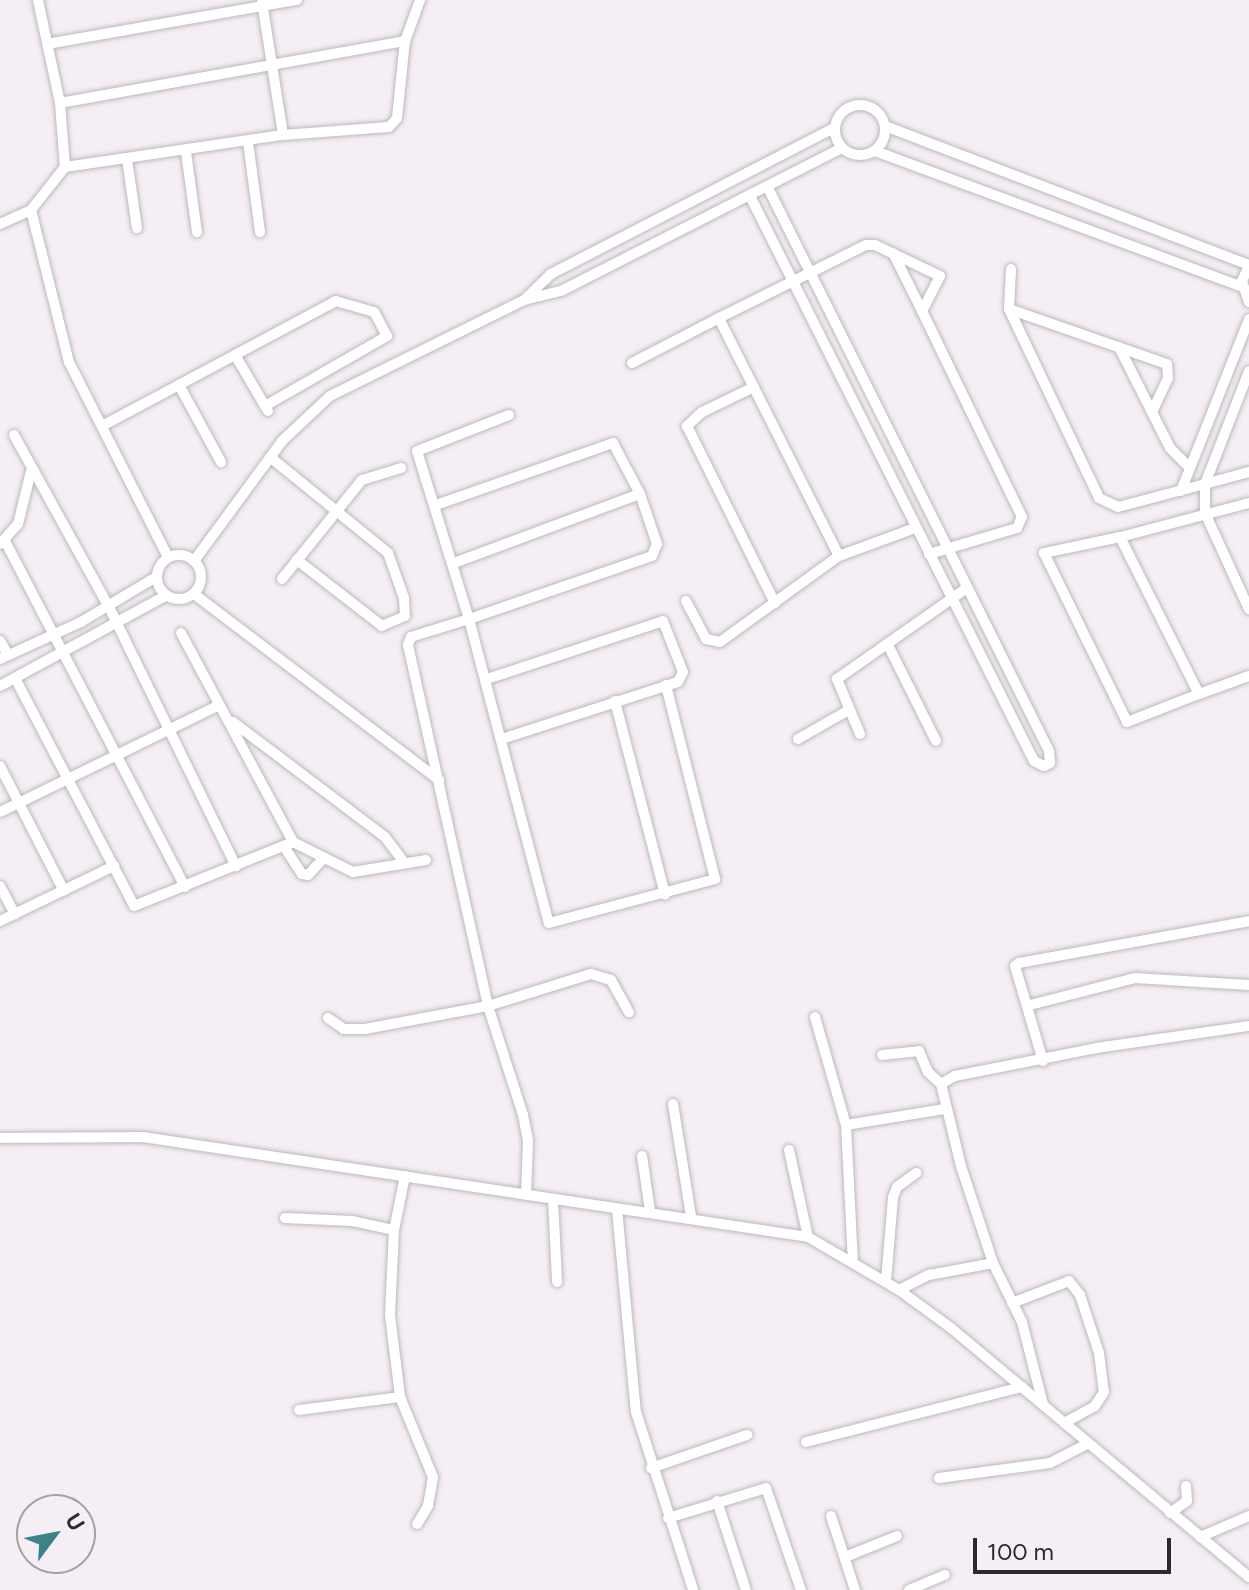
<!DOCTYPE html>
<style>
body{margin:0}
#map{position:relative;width:1249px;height:1590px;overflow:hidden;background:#f5eff5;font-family:Figtree,sans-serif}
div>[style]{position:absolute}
.roads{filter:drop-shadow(0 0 2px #bdb8bd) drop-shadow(0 0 2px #bdb8bd)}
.street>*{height:10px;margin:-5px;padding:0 5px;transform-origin:5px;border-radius:5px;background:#fff}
.street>.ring{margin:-5px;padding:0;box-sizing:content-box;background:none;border:10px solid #fff;border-radius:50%}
span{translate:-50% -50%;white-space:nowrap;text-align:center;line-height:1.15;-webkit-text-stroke:8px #f5eff5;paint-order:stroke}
.north{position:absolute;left:16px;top:1494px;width:80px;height:80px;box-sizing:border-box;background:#f5eff5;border:2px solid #a5a0a5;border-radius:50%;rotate:58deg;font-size:22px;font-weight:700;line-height:32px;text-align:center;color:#2c2a2c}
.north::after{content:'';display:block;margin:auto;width:28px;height:36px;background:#3b8389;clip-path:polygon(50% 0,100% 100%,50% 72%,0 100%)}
.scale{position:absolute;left:973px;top:1538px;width:198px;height:36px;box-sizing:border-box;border:4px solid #2c2a2c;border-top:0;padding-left:10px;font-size:24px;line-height:28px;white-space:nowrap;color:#2c2a2c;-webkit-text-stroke:6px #f5eff5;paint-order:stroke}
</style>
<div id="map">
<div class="roads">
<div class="street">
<div style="left:262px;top:2px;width:135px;rotate:81deg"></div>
<div style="left:47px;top:44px;width:254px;rotate:-10deg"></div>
<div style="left:60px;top:103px;width:351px;rotate:-10.2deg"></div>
<div class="ring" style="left:835px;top:105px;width:40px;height:40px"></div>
<div style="left:885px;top:126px;width:390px;rotate:20.9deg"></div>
<div style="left:248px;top:142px;width:91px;rotate:82.4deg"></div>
<div style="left:875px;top:151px;width:391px;rotate:20.3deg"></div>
<div style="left:186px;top:152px;width:81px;rotate:82.2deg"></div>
<div style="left:127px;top:159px;width:70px;rotate:81.8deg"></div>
<div style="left:65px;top:167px;width:220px;rotate:-8.4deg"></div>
<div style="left:283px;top:135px;width:106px;rotate:-4.3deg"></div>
<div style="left:389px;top:127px;width:12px;rotate:-48deg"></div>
<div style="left:397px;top:118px;width:77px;rotate:-84.1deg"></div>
<div style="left:405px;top:41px;width:44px;rotate:-69.9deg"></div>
<div style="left:750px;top:196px;width:632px;rotate:63.31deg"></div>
<div style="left:1034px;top:761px;width:11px;rotate:27deg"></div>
<div style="left:1044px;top:766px;width:7px;rotate:-27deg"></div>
<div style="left:1050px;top:763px;width:12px;rotate:-95deg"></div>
<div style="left:1049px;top:751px;width:629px;rotate:-116.52deg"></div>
<div style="left:31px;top:210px;width:157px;rotate:76deg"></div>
<div style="left:69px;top:362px;width:219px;rotate:63.1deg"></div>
<div style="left:0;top:224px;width:34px;rotate:-24deg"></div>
<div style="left:31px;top:210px;width:55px;rotate:-51.7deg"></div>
<div style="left:65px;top:167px;width:64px;rotate:-94.5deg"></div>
<div style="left:60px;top:103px;width:105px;rotate:-102.1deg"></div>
<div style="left:893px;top:253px;width:65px;rotate:63.4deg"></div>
<div style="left:1249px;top:266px;width:17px;rotate:115deg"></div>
<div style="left:1242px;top:281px;width:22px;rotate:72deg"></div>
<div style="left:1011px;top:269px;width:40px;rotate:92.9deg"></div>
<div style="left:1009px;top:309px;width:167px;rotate:19.2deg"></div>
<div style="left:1167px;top:364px;width:14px;rotate:86deg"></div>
<div style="left:1168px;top:378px;width:38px;rotate:115deg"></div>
<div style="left:524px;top:300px;width:37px;rotate:-44deg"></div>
<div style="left:551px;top:274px;width:318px;rotate:-27.3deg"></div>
<div style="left:1009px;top:309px;width:209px;rotate:64.5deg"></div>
<div style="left:1099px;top:498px;width:21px;rotate:25deg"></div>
<div style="left:1118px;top:507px;width:90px;rotate:-14.8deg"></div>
<div style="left:1205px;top:484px;width:29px;rotate:90deg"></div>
<div style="left:1205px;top:513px;width:106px;rotate:65.4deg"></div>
<div style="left:1119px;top:347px;width:113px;rotate:63.2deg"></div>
<div style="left:1170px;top:448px;width:27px;rotate:45deg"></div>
<div style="left:632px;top:363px;width:98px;rotate:-27.3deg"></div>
<div style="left:179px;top:385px;width:88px;rotate:61.4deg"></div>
<div style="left:754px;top:387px;width:58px;rotate:154.3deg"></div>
<div style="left:702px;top:412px;width:21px;rotate:137deg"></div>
<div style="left:687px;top:426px;width:198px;rotate:63.6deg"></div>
<div style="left:265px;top:406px;width:141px;rotate:-29.8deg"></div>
<div style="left:387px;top:336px;width:27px;rotate:-118deg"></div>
<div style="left:374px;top:312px;width:40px;rotate:-164deg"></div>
<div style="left:336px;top:301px;width:115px;rotate:151.9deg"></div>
<div style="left:235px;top:355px;width:65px;rotate:59.5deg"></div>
<div style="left:509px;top:415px;width:99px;rotate:158.6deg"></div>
<div style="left:417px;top:451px;width:176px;rotate:72.8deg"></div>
<div style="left:469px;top:619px;width:61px;rotate:162.8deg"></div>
<div style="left:411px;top:637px;width:9px;rotate:111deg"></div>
<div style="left:408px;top:645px;width:370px;rotate:77.5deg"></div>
<div style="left:488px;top:1006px;width:114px;rotate:72.2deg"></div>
<div style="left:523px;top:1115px;width:26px;rotate:79deg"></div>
<div style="left:528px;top:1141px;width:54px;rotate:92.1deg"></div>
<div style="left:102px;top:426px;width:151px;rotate:-28.1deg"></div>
<div style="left:14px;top:435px;width:194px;rotate:61.1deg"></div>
<div style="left:108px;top:605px;width:291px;rotate:63.9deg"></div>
<div style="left:270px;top:457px;width:152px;rotate:39.1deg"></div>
<div style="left:388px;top:553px;width:48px;rotate:70.4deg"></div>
<div style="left:404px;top:598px;width:18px;rotate:87deg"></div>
<div style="left:405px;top:616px;width:25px;rotate:157deg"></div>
<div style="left:382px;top:626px;width:108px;rotate:-142.2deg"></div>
<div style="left:1205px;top:484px;width:121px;rotate:-68.7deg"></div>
<div style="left:1205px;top:484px;width:46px;rotate:-15.3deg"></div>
<div style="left:1181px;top:491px;width:185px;rotate:-68.4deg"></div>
<div style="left:1249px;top:503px;width:133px;rotate:165.2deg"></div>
<div style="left:1120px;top:537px;width:176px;rotate:63.3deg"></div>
<div style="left:1199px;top:694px;width:53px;rotate:-19.8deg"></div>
<div style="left:436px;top:505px;width:188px;rotate:-19.3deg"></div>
<div style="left:613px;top:443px;width:58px;rotate:62.1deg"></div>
<div style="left:1120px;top:537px;width:78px;rotate:168.1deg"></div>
<div style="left:1044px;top:553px;width:188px;rotate:63.8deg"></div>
<div style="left:1127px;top:722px;width:77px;rotate:-21.3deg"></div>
<div style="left:5px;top:541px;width:390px;rotate:62.5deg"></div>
<div style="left:0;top:544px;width:27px;rotate:-48deg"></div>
<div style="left:18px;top:524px;width:55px;rotate:-76.2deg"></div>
<div class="ring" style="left:157px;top:555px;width:34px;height:34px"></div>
<div style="left:839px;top:556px;width:81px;rotate:-20.2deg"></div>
<div style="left:194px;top:561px;width:149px;rotate:-53.7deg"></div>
<div style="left:282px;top:441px;width:66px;rotate:-43.2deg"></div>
<div style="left:330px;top:396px;width:216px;rotate:-26.3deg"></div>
<div style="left:524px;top:300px;width:38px;rotate:-14deg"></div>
<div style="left:561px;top:291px;width:315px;rotate:-27deg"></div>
<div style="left:454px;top:563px;width:198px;rotate:-20.4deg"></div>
<div style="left:640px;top:494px;width:53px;rotate:71.2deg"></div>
<div style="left:657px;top:544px;width:13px;rotate:113deg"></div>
<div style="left:652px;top:556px;width:194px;rotate:161deg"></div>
<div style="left:469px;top:619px;width:314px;rotate:75.3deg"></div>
<div style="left:549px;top:923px;width:172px;rotate:-14.8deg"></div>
<div style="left:715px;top:879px;width:200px;rotate:-104.2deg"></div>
<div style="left:282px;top:579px;width:127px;rotate:-51.1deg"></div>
<div style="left:362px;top:480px;width:41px;rotate:-17.1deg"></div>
<div style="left:194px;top:594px;width:308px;rotate:37.2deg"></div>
<div style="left:686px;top:601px;width:43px;rotate:62.2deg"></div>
<div style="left:706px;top:639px;width:14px;rotate:12deg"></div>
<div style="left:720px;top:642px;width:147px;rotate:-35.9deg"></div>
<div style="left:839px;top:556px;width:267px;rotate:-116.8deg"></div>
<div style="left:719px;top:318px;width:164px;rotate:-26.4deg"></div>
<div style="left:866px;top:245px;width:9px"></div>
<div style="left:875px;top:245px;width:72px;rotate:25.5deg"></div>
<div style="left:940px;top:276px;width:39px;rotate:117deg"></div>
<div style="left:922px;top:311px;width:229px;rotate:64.1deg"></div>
<div style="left:1022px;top:517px;width:12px;rotate:114deg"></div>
<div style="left:1017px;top:528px;width:92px;rotate:163.5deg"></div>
<div style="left:181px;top:633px;width:237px;rotate:61.8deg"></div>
<div style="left:293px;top:842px;width:67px;rotate:26.6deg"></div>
<div style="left:353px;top:872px;width:74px;rotate:-9.3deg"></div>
<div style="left:0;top:641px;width:16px;rotate:60deg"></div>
<div style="left:888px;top:645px;width:107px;rotate:63.4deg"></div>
<div style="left:0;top:659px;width:89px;rotate:-24.6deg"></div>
<div style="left:81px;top:622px;width:87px;rotate:-31deg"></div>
<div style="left:15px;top:678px;width:257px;rotate:62.4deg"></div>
<div style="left:134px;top:906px;width:171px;rotate:-21.9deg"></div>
<div style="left:487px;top:679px;width:185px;rotate:-18.2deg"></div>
<div style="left:663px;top:621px;width:55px;rotate:68.6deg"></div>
<div style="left:683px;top:672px;width:11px;rotate:117deg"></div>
<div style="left:678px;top:682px;width:186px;rotate:162.1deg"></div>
<div style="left:0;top:686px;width:188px;rotate:-28.6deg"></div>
<div style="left:615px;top:701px;width:200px;rotate:75.5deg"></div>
<div style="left:233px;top:722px;width:191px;rotate:37.1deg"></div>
<div style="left:385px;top:837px;width:30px;rotate:53deg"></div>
<div style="left:860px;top:734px;width:60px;rotate:-112.7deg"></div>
<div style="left:837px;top:679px;width:159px;rotate:-35deg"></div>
<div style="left:798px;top:739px;width:56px;rotate:-29.7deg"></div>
<div style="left:0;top:766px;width:140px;rotate:62.9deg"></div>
<div style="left:0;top:812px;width:242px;rotate:-26deg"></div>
<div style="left:285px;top:848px;width:31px;rotate:57deg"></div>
<div style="left:302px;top:874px;width:6px;rotate:9deg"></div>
<div style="left:308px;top:875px;width:22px;rotate:-47deg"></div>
<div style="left:0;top:886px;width:32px;rotate:62deg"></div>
<div style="left:0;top:921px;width:127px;rotate:-25.8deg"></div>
<div style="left:1030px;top:1005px;width:108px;rotate:-14.4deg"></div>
<div style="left:1135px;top:978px;width:114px;rotate:3.5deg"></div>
<div style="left:815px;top:1017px;width:112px;rotate:74deg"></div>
<div style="left:846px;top:1125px;width:136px;rotate:87.1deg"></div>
<div style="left:328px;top:1018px;width:19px;rotate:35deg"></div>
<div style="left:344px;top:1029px;width:21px"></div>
<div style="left:365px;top:1029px;width:125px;rotate:-10.6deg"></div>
<div style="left:488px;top:1006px;width:108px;rotate:-17.3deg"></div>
<div style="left:591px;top:974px;width:21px;rotate:17deg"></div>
<div style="left:611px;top:980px;width:37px;rotate:61deg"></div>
<div style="left:882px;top:1055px;width:37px;rotate:-6deg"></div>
<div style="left:919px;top:1051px;width:23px;rotate:67deg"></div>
<div style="left:928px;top:1072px;width:18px;rotate:43deg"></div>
<div style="left:1043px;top:1061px;width:99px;rotate:-106.4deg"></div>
<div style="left:1015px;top:966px;width:5px;rotate:-37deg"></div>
<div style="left:1019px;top:963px;width:234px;rotate:-10.3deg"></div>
<div style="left:673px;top:1104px;width:114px;rotate:80.9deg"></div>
<div style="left:846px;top:1125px;width:100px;rotate:-9.2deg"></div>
<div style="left:0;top:1138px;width:143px;rotate:-0.4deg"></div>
<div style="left:143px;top:1137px;width:672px;rotate:8.55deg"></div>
<div style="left:808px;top:1237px;width:105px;rotate:30.2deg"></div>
<div style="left:899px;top:1290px;width:64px;rotate:36.2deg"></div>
<div style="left:951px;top:1328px;width:388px;rotate:39.9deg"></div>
<div style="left:789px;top:1150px;width:89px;rotate:77.7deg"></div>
<div style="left:642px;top:1156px;width:56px;rotate:81.7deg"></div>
<div style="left:405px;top:1176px;width:55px;rotate:101.5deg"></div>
<div style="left:394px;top:1230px;width:85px;rotate:92.7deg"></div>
<div style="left:390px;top:1315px;width:83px;rotate:83deg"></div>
<div style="left:400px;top:1397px;width:87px;rotate:67.6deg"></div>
<div style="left:433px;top:1477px;width:29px;rotate:100deg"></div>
<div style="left:428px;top:1506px;width:21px;rotate:121deg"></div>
<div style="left:553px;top:1199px;width:83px;rotate:87.2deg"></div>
<div style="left:617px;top:1209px;width:204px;rotate:84.7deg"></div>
<div style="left:636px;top:1412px;width:187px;rotate:72.2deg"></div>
<div style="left:285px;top:1218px;width:67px;rotate:2.6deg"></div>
<div style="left:352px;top:1221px;width:43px;rotate:12.1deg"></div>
<div style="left:886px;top:1281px;width:84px;rotate:-85.2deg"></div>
<div style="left:893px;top:1197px;width:11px;rotate:-68deg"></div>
<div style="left:897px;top:1187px;width:24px;rotate:-36deg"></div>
<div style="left:899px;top:1290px;width:34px;rotate:-27deg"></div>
<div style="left:929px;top:1275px;width:65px;rotate:-10.6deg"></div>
<div style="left:1012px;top:1303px;width:61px;rotate:-21.1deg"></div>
<div style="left:1069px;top:1281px;width:18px;rotate:52deg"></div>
<div style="left:1080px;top:1295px;width:61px;rotate:71.9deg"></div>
<div style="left:1099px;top:1353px;width:39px;rotate:83deg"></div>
<div style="left:1104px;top:1392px;width:17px;rotate:123deg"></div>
<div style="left:1095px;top:1406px;width:35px;rotate:151deg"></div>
<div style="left:1043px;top:1404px;width:85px;rotate:-104.4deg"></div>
<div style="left:1022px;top:1322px;width:66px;rotate:-116.2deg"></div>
<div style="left:993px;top:1263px;width:102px;rotate:-108.3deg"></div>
<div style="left:961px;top:1166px;width:84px;rotate:-103.7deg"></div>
<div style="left:941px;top:1084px;width:16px;rotate:-30deg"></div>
<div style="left:955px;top:1076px;width:144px;rotate:-11.2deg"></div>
<div style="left:1096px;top:1048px;width:155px;rotate:-8.2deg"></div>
<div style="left:299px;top:1410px;width:102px;rotate:-7.3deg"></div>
<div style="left:806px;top:1442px;width:223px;rotate:-14.3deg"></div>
<div style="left:651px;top:1468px;width:102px;rotate:-19deg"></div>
<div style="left:939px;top:1478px;width:112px;rotate:-7.7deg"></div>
<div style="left:1050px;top:1463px;width:42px;rotate:-27.2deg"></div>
<div style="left:717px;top:1501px;width:94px;rotate:72deg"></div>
<div style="left:1170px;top:1513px;width:21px;rotate:-35deg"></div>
<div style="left:1187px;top:1501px;width:15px;rotate:-94deg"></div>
<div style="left:831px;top:1516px;width:78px;rotate:72deg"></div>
<div style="left:668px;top:1518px;width:102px;rotate:-17deg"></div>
<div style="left:766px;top:1488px;width:108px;rotate:71.1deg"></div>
<div style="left:1200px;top:1537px;width:53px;rotate:-23.2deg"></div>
<div style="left:845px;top:1557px;width:56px;rotate:-22deg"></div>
<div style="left:909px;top:1590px;width:39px;rotate:-23deg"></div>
</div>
</div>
<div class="north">U</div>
<div class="scale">100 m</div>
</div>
